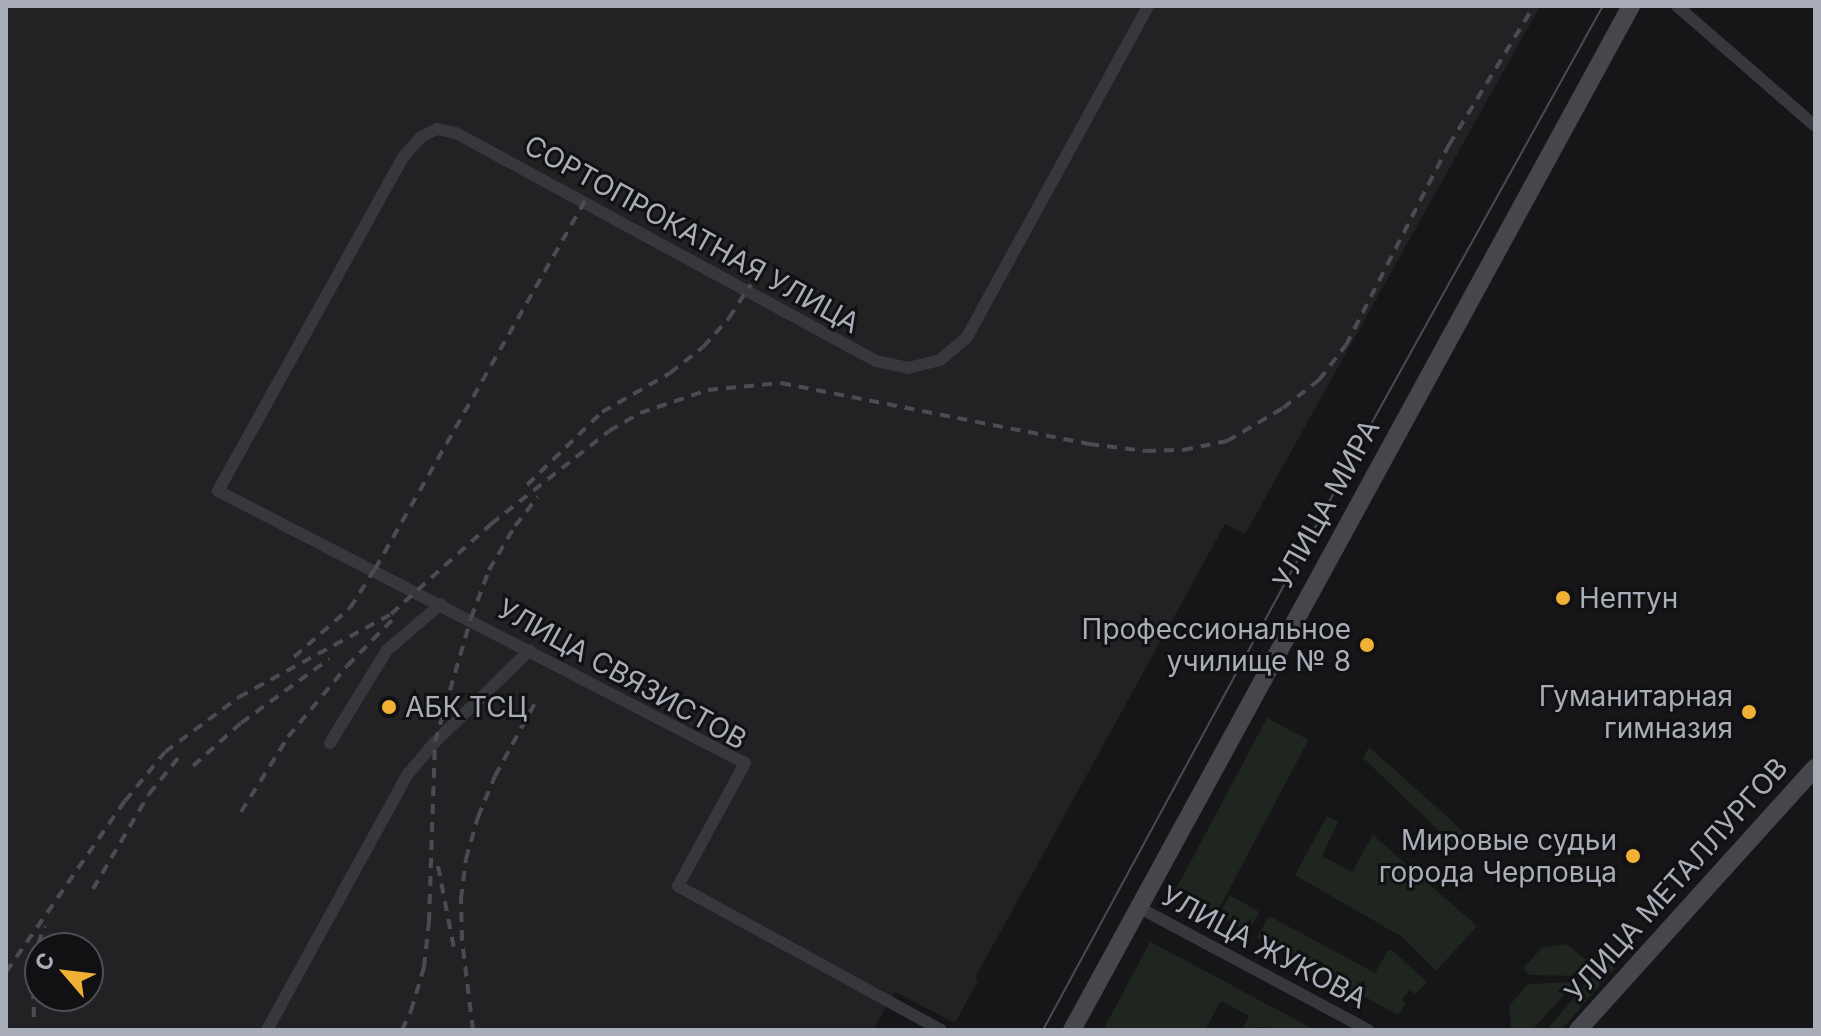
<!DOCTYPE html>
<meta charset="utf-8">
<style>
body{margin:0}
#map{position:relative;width:1821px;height:1036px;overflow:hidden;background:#161618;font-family:Inter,sans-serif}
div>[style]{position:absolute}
.built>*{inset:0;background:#222225}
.green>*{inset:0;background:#1e261f;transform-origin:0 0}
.street>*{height:12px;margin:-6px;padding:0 6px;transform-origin:6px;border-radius:6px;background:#37383d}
.secondary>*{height:18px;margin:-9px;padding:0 9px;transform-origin:9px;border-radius:9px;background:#45474d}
.tram>*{height:2px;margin:-1px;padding:0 1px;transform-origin:1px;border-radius:1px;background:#4a4c52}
.rail>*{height:4px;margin-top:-2px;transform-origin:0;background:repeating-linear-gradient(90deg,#4a4c52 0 10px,transparent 0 18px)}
.dots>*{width:22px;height:22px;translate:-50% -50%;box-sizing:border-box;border:4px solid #111113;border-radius:50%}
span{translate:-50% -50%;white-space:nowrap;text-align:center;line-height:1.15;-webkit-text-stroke:6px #111113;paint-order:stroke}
.street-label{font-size:28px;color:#a8adb8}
.poi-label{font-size:28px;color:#a8adb8}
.left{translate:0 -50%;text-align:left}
.right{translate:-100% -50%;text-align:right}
.frame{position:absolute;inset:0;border:8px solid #a8adb8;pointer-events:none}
.north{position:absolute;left:24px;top:932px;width:80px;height:80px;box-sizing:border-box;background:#111113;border:2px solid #4d4f55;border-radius:50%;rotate:298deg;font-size:22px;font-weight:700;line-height:32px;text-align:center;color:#a8adb8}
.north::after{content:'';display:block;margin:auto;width:28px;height:36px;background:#f2b134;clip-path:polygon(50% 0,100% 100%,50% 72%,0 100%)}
</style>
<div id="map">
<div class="built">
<div style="clip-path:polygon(evenodd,6px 6px,1540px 6px,1245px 534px,1225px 524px,975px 978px,978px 981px,955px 1023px,895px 992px,873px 1030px,6px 1030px,6px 6px,40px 948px,88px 948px,88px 996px,40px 996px,40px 948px)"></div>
</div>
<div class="green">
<div style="left:1267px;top:718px;width:47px;height:195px;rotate:28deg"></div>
<div style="clip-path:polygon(1369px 747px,1452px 821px,1466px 836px,1455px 846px,1363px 758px)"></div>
<div style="clip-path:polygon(1327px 816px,1338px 822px,1322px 856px,1352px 872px,1373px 835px,1477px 926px,1436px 971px,1402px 937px,1295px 875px)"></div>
<div style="left:1230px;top:895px;width:34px;height:23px;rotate:30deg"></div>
<div style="clip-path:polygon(1269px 916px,1375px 973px,1388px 950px,1393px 951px,1427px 982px,1415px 994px,1410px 990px,1402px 999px,1406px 1004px,1398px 1015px,1257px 937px)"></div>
<div style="clip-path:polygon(1150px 942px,1151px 942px,1315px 1030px,1255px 1027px,1242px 1030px,1249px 1016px,1221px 1001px,1205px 1030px,1103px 1030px)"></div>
<div style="clip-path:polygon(1566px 944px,1585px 959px,1597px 957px,1581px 976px,1530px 975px,1523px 968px,1542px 948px)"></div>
<div style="left:1609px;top:958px;width:11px;height:97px;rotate:41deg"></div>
<div style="clip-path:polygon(1576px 982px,1532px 1030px,1511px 1030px,1509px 1006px,1528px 984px)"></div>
</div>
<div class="street">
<div style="left:1677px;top:6px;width:183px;rotate:41deg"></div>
<div style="left:330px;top:743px;width:109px;rotate:-58.5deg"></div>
<div style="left:387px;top:650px;width:71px;rotate:-40.4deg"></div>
<div style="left:1138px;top:907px;width:261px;rotate:28.1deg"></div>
<div style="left:267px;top:1030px;width:292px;rotate:-61.2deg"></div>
<div style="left:408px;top:774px;width:42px;rotate:-49.8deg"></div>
<div style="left:435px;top:742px;width:132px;rotate:-44.1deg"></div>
<div style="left:941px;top:1030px;width:300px;rotate:-151.3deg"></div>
<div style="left:678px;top:886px;width:140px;rotate:-61.4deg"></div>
<div style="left:745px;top:763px;width:593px;rotate:-152.7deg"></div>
<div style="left:218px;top:491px;width:382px;rotate:-61deg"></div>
<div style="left:403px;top:157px;width:27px;rotate:-48deg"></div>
<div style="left:421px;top:137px;width:18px;rotate:-27deg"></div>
<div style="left:437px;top:129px;width:19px;rotate:12deg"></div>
<div style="left:456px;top:133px;width:478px;rotate:28.5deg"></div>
<div style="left:876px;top:361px;width:33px;rotate:12deg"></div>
<div style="left:908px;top:368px;width:33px;rotate:-14deg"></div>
<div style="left:940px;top:360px;width:35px;rotate:-40deg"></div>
<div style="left:967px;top:337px;width:377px;rotate:-61.3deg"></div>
</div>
<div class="secondary">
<div style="left:1072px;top:1030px;width:1167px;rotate:-61.37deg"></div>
<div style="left:1578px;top:1030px;width:353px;rotate:-47.9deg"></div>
</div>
<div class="tram">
<div style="left:1043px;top:1030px;width:697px;rotate:-61.56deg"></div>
<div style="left:1375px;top:417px;width:470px;rotate:-61deg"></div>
</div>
<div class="rail">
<div style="left:527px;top:485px;width:105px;rotate:-44.2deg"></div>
<div style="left:602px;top:412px;width:78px;rotate:-29.8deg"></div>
<div style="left:670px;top:373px;width:42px;rotate:-38.2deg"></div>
<div style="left:703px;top:347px;width:39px;rotate:-48deg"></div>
<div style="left:729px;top:318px;width:40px;rotate:-57.1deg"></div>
<div style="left:294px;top:657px;width:74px;rotate:-41.2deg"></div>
<div style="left:350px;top:608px;width:46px;rotate:-57.3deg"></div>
<div style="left:375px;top:569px;width:430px;rotate:-60.3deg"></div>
<div style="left:193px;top:766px;width:64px;rotate:-41.9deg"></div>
<div style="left:241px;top:723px;width:109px;rotate:-36deg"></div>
<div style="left:241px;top:812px;width:89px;rotate:-57.9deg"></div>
<div style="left:288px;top:737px;width:92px;rotate:-50.3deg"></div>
<div style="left:347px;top:666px;width:66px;rotate:-45.6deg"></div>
<div style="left:438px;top:866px;width:84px;rotate:79deg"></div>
<div style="left:93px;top:889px;width:110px;rotate:-59.5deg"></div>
<div style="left:149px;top:794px;width:54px;rotate:-51deg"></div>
<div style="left:6px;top:972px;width:208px;rotate:-55.2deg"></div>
<div style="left:125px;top:801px;width:63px;rotate:-50.8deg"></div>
<div style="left:165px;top:752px;width:92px;rotate:-36.6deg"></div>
<div style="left:239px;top:697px;width:173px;rotate:-28.6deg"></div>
<div style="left:391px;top:614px;width:135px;rotate:-42deg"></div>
<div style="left:491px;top:524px;width:150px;rotate:-38.2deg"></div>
<div style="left:609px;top:431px;width:36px;rotate:-30deg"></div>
<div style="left:640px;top:413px;width:72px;rotate:-18.7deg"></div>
<div style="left:708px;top:390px;width:73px;rotate:-5.5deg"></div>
<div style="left:781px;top:383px;width:314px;rotate:11.2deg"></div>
<div style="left:1089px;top:444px;width:57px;rotate:7deg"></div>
<div style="left:1146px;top:451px;width:37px;rotate:-2deg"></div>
<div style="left:1183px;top:450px;width:45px;rotate:-11.6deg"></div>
<div style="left:1227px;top:441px;width:65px;rotate:-30.5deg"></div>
<div style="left:1283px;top:408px;width:46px;rotate:-37.9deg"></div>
<div style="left:1319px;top:380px;width:44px;rotate:-52.4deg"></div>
<div style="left:1346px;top:345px;width:225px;rotate:-62.8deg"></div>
<div style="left:1449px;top:145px;width:163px;rotate:-58.6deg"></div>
<div style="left:34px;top:1017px;width:35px;rotate:-92deg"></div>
<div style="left:33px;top:982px;width:38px;rotate:-83deg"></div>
<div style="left:38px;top:944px;width:19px;rotate:-69deg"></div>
<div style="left:402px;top:1030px;width:21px;rotate:-65deg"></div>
<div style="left:411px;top:1011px;width:46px;rotate:-73.5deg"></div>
<div style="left:424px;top:967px;width:45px;rotate:-83.7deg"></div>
<div style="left:429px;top:922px;width:180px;rotate:-88.1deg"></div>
<div style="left:435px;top:742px;width:129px;rotate:-73.8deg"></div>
<div style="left:471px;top:618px;width:51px;rotate:-69.4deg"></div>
<div style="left:489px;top:570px;width:51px;rotate:-59.4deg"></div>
<div style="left:515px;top:526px;width:37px;rotate:-52deg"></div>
<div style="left:473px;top:1030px;width:91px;rotate:-97deg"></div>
<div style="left:462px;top:940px;width:41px;rotate:-91.4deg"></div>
<div style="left:461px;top:899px;width:40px;rotate:-82.9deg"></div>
<div style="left:466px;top:859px;width:44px;rotate:-74.1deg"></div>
<div style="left:478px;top:817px;width:44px;rotate:-67.5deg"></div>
<div style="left:495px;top:776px;width:85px;rotate:-61.3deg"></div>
</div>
<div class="dots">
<div style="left:1563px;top:598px;background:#f2b134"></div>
<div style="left:1367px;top:645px;background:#f2b134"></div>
<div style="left:389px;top:707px;background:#f2b134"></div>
<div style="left:1749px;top:712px;background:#f2b134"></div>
<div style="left:1633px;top:856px;background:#f2b134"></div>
</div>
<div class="street-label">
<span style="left:692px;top:234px;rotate:29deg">СОРТОПРОКАТНАЯ УЛИЦА</span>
<span style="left:1326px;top:504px;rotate:-61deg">УЛИЦА МИРА</span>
<span style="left:622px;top:674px;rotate:29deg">УЛИЦА СВЯЗИСТОВ</span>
<span style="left:1676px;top:880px;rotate:-48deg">УЛИЦА МЕТАЛЛУРГОВ</span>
<span style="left:1264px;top:947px;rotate:28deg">УЛИЦА ЖУКОВА</span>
</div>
<div class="poi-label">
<span class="left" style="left:1579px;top:598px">Нептун</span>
<span class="right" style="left:1351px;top:645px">Профессиональное<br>училище № 8</span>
<span class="right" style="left:1733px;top:712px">Гуманитарная<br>гимназия</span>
<span class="left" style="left:405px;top:707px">АБК ТСЦ</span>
<span class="right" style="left:1617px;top:856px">Мировые судьи<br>города Черповца</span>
</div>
<div class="frame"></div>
<div class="north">С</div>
</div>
